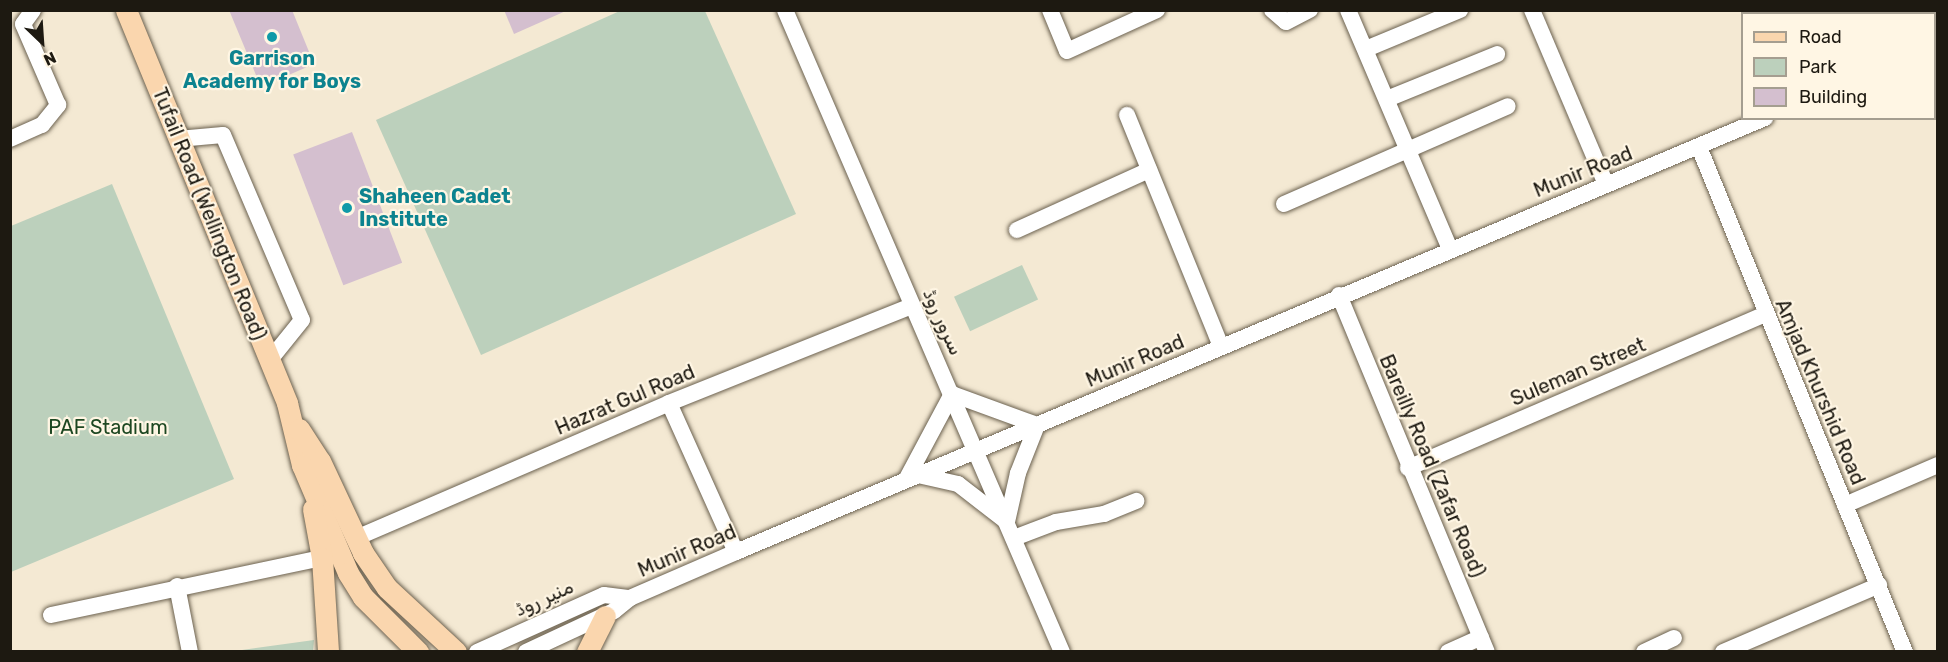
<!DOCTYPE html>
<meta charset="utf-8">
<style>
body{margin:0}
#map{position:relative;width:1948px;height:662px;overflow:hidden;background:#f4e9d3;font-family:Rubik,"Noto Naskh Arabic",sans-serif}
div>[style]{position:absolute}
.green>*{inset:0;background:#bcd0bc;transform-origin:0 0}
.building>*{inset:0;background:#d4bfcf;transform-origin:0 0}
.roads{filter:drop-shadow(0 0 2px #6b614f) drop-shadow(0 0 2px #6b614f)}
.minor>*{height:16px;margin:-8px;padding:0 8px;transform-origin:8px;border-radius:8px;background:#fff}
.major>*{height:21px;margin:-10.5px;padding:0 10.5px;transform-origin:10.5px;border-radius:10.5px;background:#fad6ae}
.dots>*{width:16px;height:16px;translate:-50% -50%;box-sizing:border-box;border:3px solid #fff6e4;border-radius:50%}
span{translate:-50% -50%;white-space:nowrap;text-align:center;line-height:1.15;-webkit-text-stroke:4.5px #fff6e4;paint-order:stroke}
.culture-label{font-size:20px;color:#0d838f;font-weight:700}
.left{translate:0 -50%;text-align:left}
.street-label{font-size:20px;color:#1d1911}
.park-label{font-size:20px;color:#1d4721}
.frame{position:absolute;inset:0;border:12px solid #1d1911;pointer-events:none}
.legend{position:absolute;left:1741px;top:12px;width:195px;height:108px;box-sizing:border-box;background:#fff6e4;border:2px solid #a59e90;margin:0;padding:8px 10px;list-style:none;font-size:18px;color:#1d1911}
.legend li{display:flex;align-items:center;gap:12px;height:30px}
.legend b{width:30px;border:2px solid #a59e90}
.north{position:absolute;left:12px;top:12px;width:60px;height:60px;-webkit-text-stroke:4px #fff6e4;paint-order:stroke;rotate:155deg;font-size:16px;font-weight:700;line-height:24px;text-align:center;color:#1d1911}
.north::after{content:'';display:block;margin:auto;width:21px;height:27px;background:#1d1911;clip-path:polygon(50% 0,100% 100%,50% 72%,0 100%)}
</style>
<div id="map">
<div class="green">
<div style="clip-path:polygon(622px 10px,705px 11px,796px 214px,481px 355px,376px 120px)"></div>
<div style="clip-path:polygon(112px 184px,234px 479px,11px 572px,11px 226px)"></div>
<div style="left:1022px;top:265px;width:38px;height:75px;rotate:65deg"></div>
<div style="clip-path:polygon(314px 640px,313px 651px,234px 651px,235px 651px)"></div>
</div>
<div class="building">
<div style="clip-path:polygon(229px 10px,292px 10px,314px 64px,261px 87px)"></div>
<div style="clip-path:polygon(504px 10px,568px 10px,514px 34px)"></div>
<div style="left:352px;top:132px;width:140px;height:63px;rotate:69deg"></div>
</div>
<div class="roads">
<div class="minor">
<div style="left:785px;top:10px;width:699px;rotate:66.66deg"></div>
<div style="left:1050px;top:10px;width:44px;rotate:67.5deg"></div>
<div style="left:1067px;top:51px;width:99px;rotate:-24.5deg"></div>
<div style="left:1272px;top:10px;width:18px;rotate:41deg"></div>
<div style="left:1286px;top:22px;width:27px;rotate:-27deg"></div>
<div style="left:1348px;top:10px;width:260px;rotate:66.9deg"></div>
<div style="left:1532px;top:10px;width:189px;rotate:67deg"></div>
<div style="left:1927px;top:10px;width:4px;rotate:63deg"></div>
<div style="left:1934px;top:25px;width:6px;rotate:51deg"></div>
<div style="left:1934px;top:45px;width:4px;rotate:-14deg"></div>
<div style="left:1366px;top:49px;width:102px;rotate:-22.5deg"></div>
<div style="left:1387px;top:99px;width:119px;rotate:-22.2deg"></div>
<div style="left:1127px;top:115px;width:250px;rotate:67.9deg"></div>
<div style="left:10px;top:139px;width:35px;rotate:-24deg"></div>
<div style="left:42px;top:125px;width:26px;rotate:-51deg"></div>
<div style="left:58px;top:105px;width:88px;rotate:-113.4deg"></div>
<div style="left:23px;top:24px;width:17px;rotate:-54deg"></div>
<div style="left:178px;top:139px;width:45px;rotate:-5.1deg"></div>
<div style="left:223px;top:135px;width:201px;rotate:66.9deg"></div>
<div style="left:302px;top:320px;width:53px;rotate:128.8deg"></div>
<div style="left:1699px;top:147px;width:545px;rotate:67.81deg"></div>
<div style="left:1284px;top:204px;width:244px;rotate:-23.6deg"></div>
<div style="left:1017px;top:230px;width:145px;rotate:-24.4deg"></div>
<div style="left:1339px;top:295px;width:386px;rotate:67.5deg"></div>
<div style="left:669px;top:403px;width:163px;rotate:65.8deg"></div>
<div style="left:1408px;top:468px;width:387px;rotate:-23.3deg"></div>
<div style="left:906px;top:480px;width:98px;rotate:-61.9deg"></div>
<div style="left:952px;top:394px;width:90px;rotate:20deg"></div>
<div style="left:1037px;top:425px;width:52px;rotate:111.6deg"></div>
<div style="left:1018px;top:473px;width:50px;rotate:102.7deg"></div>
<div style="left:1007px;top:522px;width:62px;rotate:-142.2deg"></div>
<div style="left:958px;top:484px;width:41px;rotate:-167.3deg"></div>
<div style="left:1845px;top:505px;width:101px;rotate:-23.3deg"></div>
<div style="left:356px;top:538px;width:341px;rotate:-23.3deg"></div>
<div style="left:669px;top:403px;width:262px;rotate:-21.8deg"></div>
<div style="left:1014px;top:538px;width:45px;rotate:-20.9deg"></div>
<div style="left:1056px;top:522px;width:49px;rotate:-9.5deg"></div>
<div style="left:1104px;top:514px;width:35px;rotate:-22deg"></div>
<div style="left:177px;top:586px;width:67px;rotate:78.9deg"></div>
<div style="left:51px;top:615px;width:277px;rotate:-11.9deg"></div>
<div style="left:477px;top:652px;width:139px;rotate:-24.2deg"></div>
<div style="left:604px;top:595px;width:26px;rotate:7deg"></div>
<div style="left:526px;top:652px;width:97px;rotate:-25deg"></div>
<div style="left:614px;top:611px;width:21px;rotate:-39deg"></div>
<div style="left:630px;top:598px;width:116px;rotate:-23.5deg"></div>
<div style="left:736px;top:552px;width:1117px;rotate:-22.87deg"></div>
<div style="left:1448px;top:652px;width:36px;rotate:-24deg"></div>
<div style="left:1644px;top:652px;width:33px;rotate:-25deg"></div>
<div style="left:1723px;top:652px;width:170px;rotate:-23.2deg"></div>
</div>
<div class="major">
<div style="left:126px;top:10px;width:425px;rotate:67.7deg"></div>
<div style="left:287px;top:403px;width:64px;rotate:76.4deg"></div>
<div style="left:302px;top:465px;width:117px;rotate:66.9deg"></div>
<div style="left:348px;top:573px;width:28px;rotate:58deg"></div>
<div style="left:363px;top:597px;width:78px;rotate:45deg"></div>
<div style="left:299px;top:429px;width:38px;rotate:57deg"></div>
<div style="left:320px;top:461px;width:102px;rotate:64.9deg"></div>
<div style="left:363px;top:553px;width:42px;rotate:55.6deg"></div>
<div style="left:387px;top:588px;width:94px;rotate:42.8deg"></div>
<div style="left:313px;top:509px;width:50px;rotate:79.6deg"></div>
<div style="left:322px;top:558px;width:94px;rotate:86.3deg"></div>
<div style="left:587px;top:652px;width:40px;rotate:-63.4deg"></div>
</div>
</div>
<div class="dots">
<div style="left:272px;top:37px;background:#0f9aa8"></div>
<div style="left:347px;top:208px;background:#0f9aa8"></div>
</div>
<div class="culture-label">
<span style="left:272px;top:70px">Garrison<br>Academy for Boys</span>
<span class="left" style="left:359px;top:208px">Shaheen Cadet<br>Institute</span>
</div>
<div class="street-label">
<span style="left:1583px;top:172px;rotate:-22deg">Munir Road</span>
<span style="left:209px;top:214px;rotate:68deg">Tufail Road (Wellington Road)</span>
<span style="left:943px;top:322px;rotate:66deg">سرور روڈ</span>
<span style="left:1135px;top:361px;rotate:-23deg">Munir Road</span>
<span style="left:1578px;top:372px;rotate:-23deg">Suleman Street</span>
<span style="left:1820px;top:392px;rotate:67deg">Amjad Khurshid Road</span>
<span style="left:625px;top:400px;rotate:-23deg">Hazrat Gul Road</span>
<span style="left:1432px;top:466px;rotate:67deg">Bareilly Road (Zafar Road)</span>
<span style="left:687px;top:551px;rotate:-23deg">Munir Road</span>
<span style="left:544px;top:598px;rotate:-24deg">منیر روڈ</span>
</div>
<div class="park-label">
<span style="left:108px;top:427px">PAF Stadium</span>
</div>
<div class="frame"></div>
<ul class="legend">
<li><b style="height:8px;background:#fad6ae"></b>Road</li>
<li><b style="height:16px;background:#bcd0bc"></b>Park</li>
<li><b style="height:16px;background:#d4bfcf"></b>Building</li>
</ul>
<div class="north">N</div>
</div>
